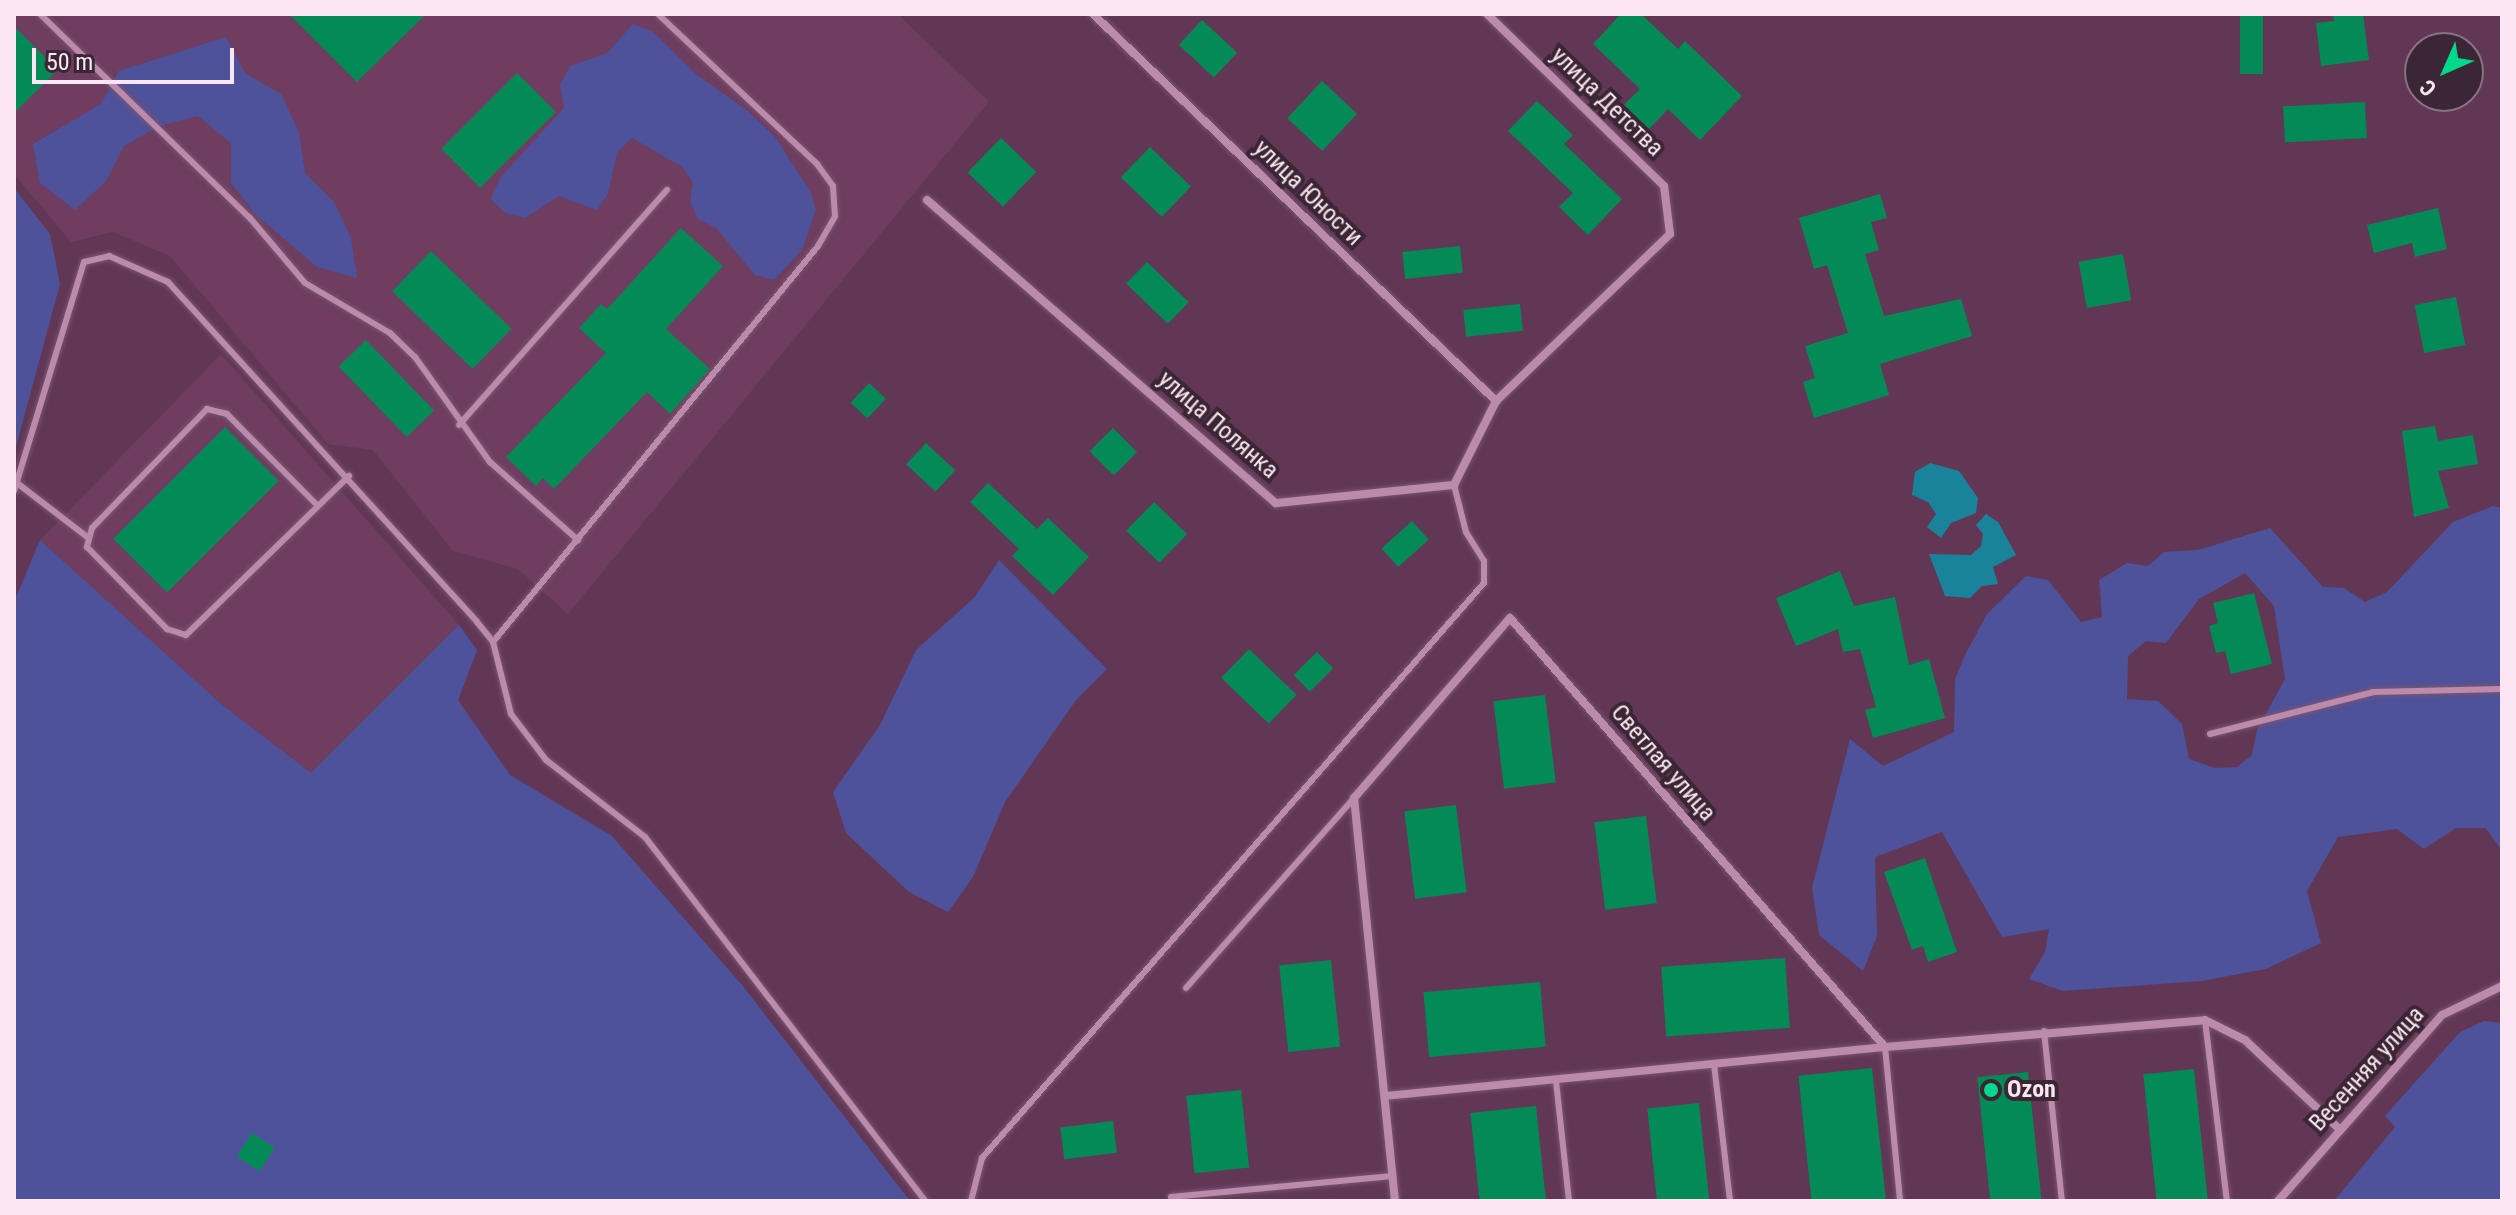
<!DOCTYPE html>
<meta charset="utf-8">
<style>
body{margin:0}
#map{position:relative;width:2516px;height:1215px;overflow:hidden;background:#613755;font-family:"Roboto Condensed",sans-serif}
div>[style]{position:absolute}
.built>*{inset:0;background:#6e3d60}
.green>*{inset:0;background:#4e529b}
.water>*{inset:0;background:#19839c}
.building>*{inset:0;background:#048a57;transform-origin:0 0}
.roads{filter:drop-shadow(0 0 2px #78556e) drop-shadow(0 0 2px #78556e)}
.lane>*{height:6px;margin:-3px;padding:0 3px;transform-origin:3px;border-radius:3px;background:#bc8bac}
.street>*{height:8px;margin:-4px;padding:0 4px;transform-origin:4px;border-radius:4px;background:#bc8bac}
.dots>*{width:22px;height:22px;translate:-50% -50%;box-sizing:border-box;border:4px solid #3a2634;border-radius:50%}
span{translate:-50% -50%;white-space:nowrap;text-align:center;line-height:1.15;-webkit-text-stroke:8px #3a2634;paint-order:stroke}
.street-label{font-size:24px;color:#fce6f4}
.poi-label{font-size:24px;color:#fce6f4;font-weight:700}
.left{translate:0 -50%;text-align:left}
.frame{position:absolute;inset:0;border:16px solid #fce6f4;pointer-events:none}
.north{position:absolute;left:2404px;top:32px;width:80px;height:80px;box-sizing:border-box;background:#3a2634;border:2px solid #887381;border-radius:50%;rotate:225deg;font-size:22px;font-weight:700;line-height:32px;text-align:center;color:#fce6f4}
.north::after{content:'';display:block;margin:auto;width:28px;height:36px;background:#00d98c;clip-path:polygon(50% 0,100% 100%,50% 72%,0 100%)}
.scale{position:absolute;left:32px;top:48px;width:202px;height:36px;box-sizing:border-box;border:4px solid #fce6f4;border-top:0;padding-left:10px;font-size:24px;line-height:28px;white-space:nowrap;color:#fce6f4;-webkit-text-stroke:6px #3a2634;paint-order:stroke}
</style>
<div id="map">
<div class="built">
<div style="clip-path:polygon(14px 14px,898px 14px,989px 102px,568px 614px,518px 569px,453px 551px,373px 450px,328px 444px,170px 256px,113px 232px,71px 242px,14px 174px)"></div>
<div style="clip-path:polygon(221px 354px,459px 625px,311px 774px,220px 703px,40px 540px)"></div>
</div>
<div class="green">
<div style="clip-path:polygon(633px 24px,653px 32px,697px 75px,748px 111px,775px 137px,810px 191px,816px 210px,802px 250px,774px 280px,755px 275px,716px 228px,698px 219px,690px 201px,693px 182px,682px 167px,632px 138px,617px 153px,608px 194px,597px 210px,559px 196px,525px 218px,505px 213px,491px 199px,500px 178px,564px 108px,560px 85px,570px 66px,607px 53px)"></div>
<div style="clip-path:polygon(226px 37px,245px 73px,281px 94px,299px 132px,305px 173px,334px 202px,351px 238px,357px 278px,317px 267px,256px 215px,231px 183px,231px 143px,198px 116px,159px 126px,124px 146px,106px 181px,75px 210px,40px 183px,33px 144px,101px 104px,119px 71px)"></div>
<div style="clip-path:polygon(14px 188px,50px 234px,60px 284px,14px 454px)"></div>
<div style="clip-path:polygon(evenodd,2493px 506px,2502px 508px,2502px 851px,2486px 828px,2456px 828px,2424px 849px,2397px 829px,2338px 837px,2307px 891px,2321px 943px,2266px 969px,2201px 981px,2063px 991px,2029px 979px,2045px 952px,2049px 929px,2002px 937px,1942px 832px,1875px 857px,1877px 936px,1863px 971px,1819px 935px,1812px 888px,1850px 739px,1883px 766px,1954px 732px,1955px 679px,1965px 655px,1987px 614px,2026px 576px,2048px 580px,2081px 622px,2102px 617px,2099px 580px,2127px 563px,2148px 566px,2164px 552px,2198px 550px,2270px 528px,2323px 587px,2344px 588px,2365px 602px,2387px 592px,2453px 522px,2493px 506px,2245px 573px,2274px 606px,2285px 679px,2257px 730px,2252px 755px,2237px 767px,2215px 768px,2189px 759px,2182px 724px,2158px 701px,2127px 699px,2128px 656px,2146px 641px,2166px 643px,2199px 599px,2245px 573px)"></div>
<div style="clip-path:polygon(40px 540px,220px 703px,311px 773px,459px 625px,477px 650px,458px 700px,510px 775px,612px 836px,742px 985px,910px 1201px,14px 1201px,14px 602px)"></div>
<div style="clip-path:polygon(999px 560px,1107px 669px,1076px 700px,1005px 802px,973px 877px,948px 912px,909px 892px,846px 833px,833px 792px,880px 725px,916px 650px,975px 597px)"></div>
<div style="clip-path:polygon(2484px 1021px,2502px 1023px,2502px 1201px,2334px 1201px,2395px 1127px,2385px 1116px,2460px 1032px)"></div>
</div>
<div class="water">
<div style="clip-path:polygon(1930px 463px,1959px 471px,1978px 498px,1976px 513px,1951px 523px,1941px 538px,1927px 527px,1936px 514px,1928px 502px,1912px 495px,1915px 472px)"></div>
<div style="clip-path:polygon(1986px 514px,1998px 522px,2016px 555px,1993px 567px,1998px 584px,1982px 586px,1970px 598px,1945px 596px,1929px 554px,1971px 555px,1981px 546px,1983px 534px,1976px 525px)"></div>
</div>
<div class="building">
<div style="clip-path:polygon(289px 14px,426px 14px,357px 82px)"></div>
<div style="clip-path:polygon(1621px 14px,1641px 14px,1678px 49px,1685px 41px,1742px 96px,1700px 140px,1668px 109px,1648px 130px,1623px 106px,1640px 89px,1593px 44px)"></div>
<div style="left:2240px;top:14px;width:23px;height:60px"></div>
<div style="clip-path:polygon(2333px 14px,2363px 14px,2369px 60px,2321px 66px,2316px 23px,2334px 21px)"></div>
<div style="left:1202px;top:20px;width:48px;height:34px;rotate:43deg"></div>
<div style="clip-path:polygon(14px 26px,58px 70px,14px 113px)"></div>
<div style="left:517px;top:73px;width:55px;height:107px;rotate:45deg"></div>
<div style="left:1322px;top:81px;width:48px;height:51px;rotate:43deg"></div>
<div style="clip-path:polygon(1537px 101px,1573px 135px,1564px 144px,1622px 199px,1588px 235px,1559px 207px,1573px 193px,1508px 131px)"></div>
<div style="left:2365px;top:102px;width:36px;height:82px;rotate:87deg"></div>
<div style="left:1001px;top:138px;width:49px;height:48px;rotate:44deg"></div>
<div style="left:1150px;top:147px;width:57px;height:42px;rotate:44deg"></div>
<div style="clip-path:polygon(1880px 194px,1887px 218px,1871px 222px,1879px 250px,1865px 254px,1884px 316px,1961px 299px,1972px 336px,1880px 364px,1889px 395px,1814px 418px,1803px 382px,1815px 378px,1805px 346px,1848px 333px,1827px 265px,1814px 269px,1799px 218px)"></div>
<div style="clip-path:polygon(2438px 208px,2447px 249px,2415px 257px,2412px 243px,2374px 253px,2367px 225px)"></div>
<div style="clip-path:polygon(681px 228px,723px 266px,666px 329px,710px 369px,670px 414px,647px 392px,554px 489px,543px 478px,536px 486px,506px 457px,606px 353px,579px 328px,601px 304px,607px 309px)"></div>
<div style="left:1460px;top:246px;width:27px;height:58px;rotate:84deg"></div>
<div style="left:431px;top:251px;width:112px;height:56px;rotate:44deg"></div>
<div style="left:2123px;top:254px;width:47px;height:45px;rotate:80deg"></div>
<div style="left:1147px;top:262px;width:58px;height:30px;rotate:44deg"></div>
<div style="left:2456px;top:297px;width:49px;height:42px;rotate:79deg"></div>
<div style="left:1520px;top:304px;width:27px;height:57px;rotate:84deg"></div>
<div style="left:366px;top:340px;width:98px;height:38px;rotate:46deg"></div>
<div style="left:869px;top:383px;width:23px;height:27px;rotate:43deg"></div>
<div style="clip-path:polygon(2435px 426px,2438px 441px,2473px 435px,2478px 464px,2438px 471px,2449px 508px,2414px 517px,2402px 431px)"></div>
<div style="left:225px;top:427px;width:76px;height:158px;rotate:45deg"></div>
<div style="left:1113px;top:428px;width:34px;height:33px;rotate:45deg"></div>
<div style="left:926px;top:443px;width:40px;height:29px;rotate:43deg"></div>
<div style="clip-path:polygon(988px 483px,1037px 529px,1048px 518px,1089px 557px,1053px 595px,1012px 556px,1019px 549px,970px 502px)"></div>
<div style="left:1154px;top:502px;width:46px;height:40px;rotate:44deg"></div>
<div style="left:1412px;top:521px;width:25px;height:41px;rotate:48deg"></div>
<div style="clip-path:polygon(1840px 571px,1854px 606px,1895px 597px,1909px 665px,1929px 659px,1945px 718px,1873px 738px,1865px 710px,1876px 707px,1860px 649px,1843px 652px,1838px 629px,1796px 646px,1776px 598px)"></div>
<div style="clip-path:polygon(2254px 593px,2272px 664px,2231px 674px,2225px 651px,2216px 653px,2209px 626px,2218px 623px,2213px 603px)"></div>
<div style="left:1249px;top:649px;width:66px;height:40px;rotate:44deg"></div>
<div style="left:1317px;top:652px;width:23px;height:33px;rotate:45deg"></div>
<div style="left:1545px;top:695px;width:88px;height:52px;rotate:83deg"></div>
<div style="left:1456px;top:805px;width:88px;height:52px;rotate:83deg"></div>
<div style="left:1646px;top:816px;width:88px;height:52px;rotate:83deg"></div>
<div style="clip-path:polygon(1925px 858px,1957px 952px,1928px 962px,1923px 946px,1912px 950px,1884px 872px)"></div>
<div style="left:1785px;top:958px;width:70px;height:124px;rotate:86deg"></div>
<div style="left:1331px;top:960px;width:87px;height:52px;rotate:84deg"></div>
<div style="left:1540px;top:982px;width:65px;height:117px;rotate:85deg"></div>
<div style="left:1872px;top:1068px;width:134px;height:74px;rotate:84deg"></div>
<div style="left:2194px;top:1069px;width:133px;height:51px;rotate:84deg"></div>
<div style="left:2028px;top:1072px;width:130px;height:51px;rotate:84deg"></div>
<div style="left:1241px;top:1090px;width:78px;height:55px;rotate:84deg"></div>
<div style="left:1699px;top:1103px;width:99px;height:52px;rotate:84deg"></div>
<div style="left:1536px;top:1106px;width:96px;height:66px;rotate:84deg"></div>
<div style="left:1113px;top:1121px;width:32px;height:53px;rotate:83deg"></div>
<div style="left:252px;top:1133px;width:27px;height:28px;rotate:33deg"></div>
</div>
<div class="roads">
<div class="lane">
<div style="left:40px;top:14px;width:293px;rotate:44.2deg"></div>
<div style="left:250px;top:218px;width:85px;rotate:49.8deg"></div>
<div style="left:305px;top:283px;width:99px;rotate:30.5deg"></div>
<div style="left:390px;top:333px;width:35px;rotate:44deg"></div>
<div style="left:415px;top:357px;width:129px;rotate:54.5deg"></div>
<div style="left:490px;top:462px;width:118px;rotate:41.6deg"></div>
<div style="left:459px;top:425px;width:314px;rotate:-48.5deg"></div>
<div style="left:17px;top:483px;width:88px;rotate:37.6deg"></div>
<div style="left:14px;top:491px;width:239px;rotate:-73deg"></div>
<div style="left:84px;top:262px;width:26px;rotate:-13deg"></div>
<div style="left:109px;top:256px;width:64px;rotate:23.8deg"></div>
<div style="left:168px;top:282px;width:459px;rotate:47.7deg"></div>
<div style="left:477px;top:622px;width:26px;rotate:51deg"></div>
<div style="left:493px;top:642px;width:74px;rotate:76deg"></div>
<div style="left:511px;top:714px;width:58px;rotate:52.7deg"></div>
<div style="left:546px;top:760px;width:125px;rotate:37.9deg"></div>
<div style="left:645px;top:837px;width:459px;rotate:52.4deg"></div>
<div style="left:317px;top:505px;width:128px;rotate:-134.7deg"></div>
<div style="left:227px;top:414px;width:21px;rotate:-166deg"></div>
<div style="left:207px;top:409px;width:165px;rotate:134deg"></div>
<div style="left:92px;top:528px;width:20px;rotate:105deg"></div>
<div style="left:87px;top:547px;width:115px;rotate:45.7deg"></div>
<div style="left:167px;top:629px;width:20px;rotate:18deg"></div>
<div style="left:186px;top:635px;width:228px;rotate:-44.3deg"></div>
<div style="left:493px;top:642px;width:512px;rotate:-50.62deg"></div>
<div style="left:818px;top:246px;width:34px;rotate:-60deg"></div>
<div style="left:835px;top:216px;width:30px;rotate:-94deg"></div>
<div style="left:833px;top:186px;width:27px;rotate:-126deg"></div>
<div style="left:817px;top:164px;width:217px;rotate:-136.7deg"></div>
<div style="left:2210px;top:734px;width:168px;rotate:-14.4deg"></div>
<div style="left:2373px;top:692px;width:129px;rotate:-1.3deg"></div>
<div style="left:1186px;top:988px;width:254px;rotate:-48.5deg"></div>
<div style="left:2205px;top:1020px;width:182px;rotate:83.1deg"></div>
<div style="left:2044px;top:1031px;width:171px;rotate:84deg"></div>
<div style="left:1885px;top:1047px;width:155px;rotate:84.4deg"></div>
<div style="left:1714px;top:1064px;width:138px;rotate:83.3deg"></div>
<div style="left:1556px;top:1081px;width:121px;rotate:83.8deg"></div>
<div style="left:1171px;top:1197px;width:222px;rotate:-5.4deg"></div>
<div style="left:971px;top:1201px;width:44px;rotate:-75.7deg"></div>
<div style="left:982px;top:1158px;width:763px;rotate:-48.88deg"></div>
<div style="left:1484px;top:583px;width:22px;rotate:-90deg"></div>
<div style="left:1484px;top:561px;width:34px;rotate:-122deg"></div>
<div style="left:1466px;top:532px;width:49px;rotate:-104.3deg"></div>
</div>
<div class="street">
<div style="left:1093px;top:14px;width:559px;rotate:43.84deg"></div>
<div style="left:927px;top:200px;width:462px;rotate:41deg"></div>
<div style="left:1276px;top:503px;width:179px;rotate:-5.8deg"></div>
<div style="left:1454px;top:485px;width:94px;rotate:-63.4deg"></div>
<div style="left:1496px;top:401px;width:241px;rotate:-43.8deg"></div>
<div style="left:1670px;top:234px;width:48px;rotate:-97.1deg"></div>
<div style="left:1664px;top:186px;width:247px;rotate:-135.8deg"></div>
<div style="left:1385px;top:1096px;width:502px;rotate:-5.6deg"></div>
<div style="left:1395px;top:1201px;width:405px;rotate:-95.8deg"></div>
<div style="left:1354px;top:798px;width:238px;rotate:-49.1deg"></div>
<div style="left:1510px;top:618px;width:570px;rotate:48.84deg"></div>
<div style="left:1885px;top:1047px;width:321px;rotate:-4.8deg"></div>
<div style="left:2205px;top:1020px;width:45px;rotate:26.6deg"></div>
<div style="left:2245px;top:1040px;width:128px;rotate:43.4deg"></div>
<div style="left:2278px;top:1201px;width:248px;rotate:-48.6deg"></div>
<div style="left:2442px;top:1015px;width:67px;rotate:-25.8deg"></div>
</div>
</div>
<div class="dots">
<div style="left:1991px;top:1090px;background:#00d98c"></div>
</div>
<div class="street-label">
<span style="left:1607px;top:102px;rotate:44deg">улица Детства</span>
<span style="left:1308px;top:193px;rotate:44deg">улица Юности</span>
<span style="left:1218px;top:425px;rotate:41deg">улица Полянка</span>
<span style="left:1663px;top:763px;rotate:49deg">Светлая улица</span>
<span style="left:2367px;top:1069px;rotate:-48deg">Весенняя улица</span>
</div>
<div class="poi-label">
<span class="left" style="left:2007px;top:1090px">Ozon</span>
</div>
<div class="frame"></div>
<div class="north">С</div>
<div class="scale">50 m</div>
</div>
